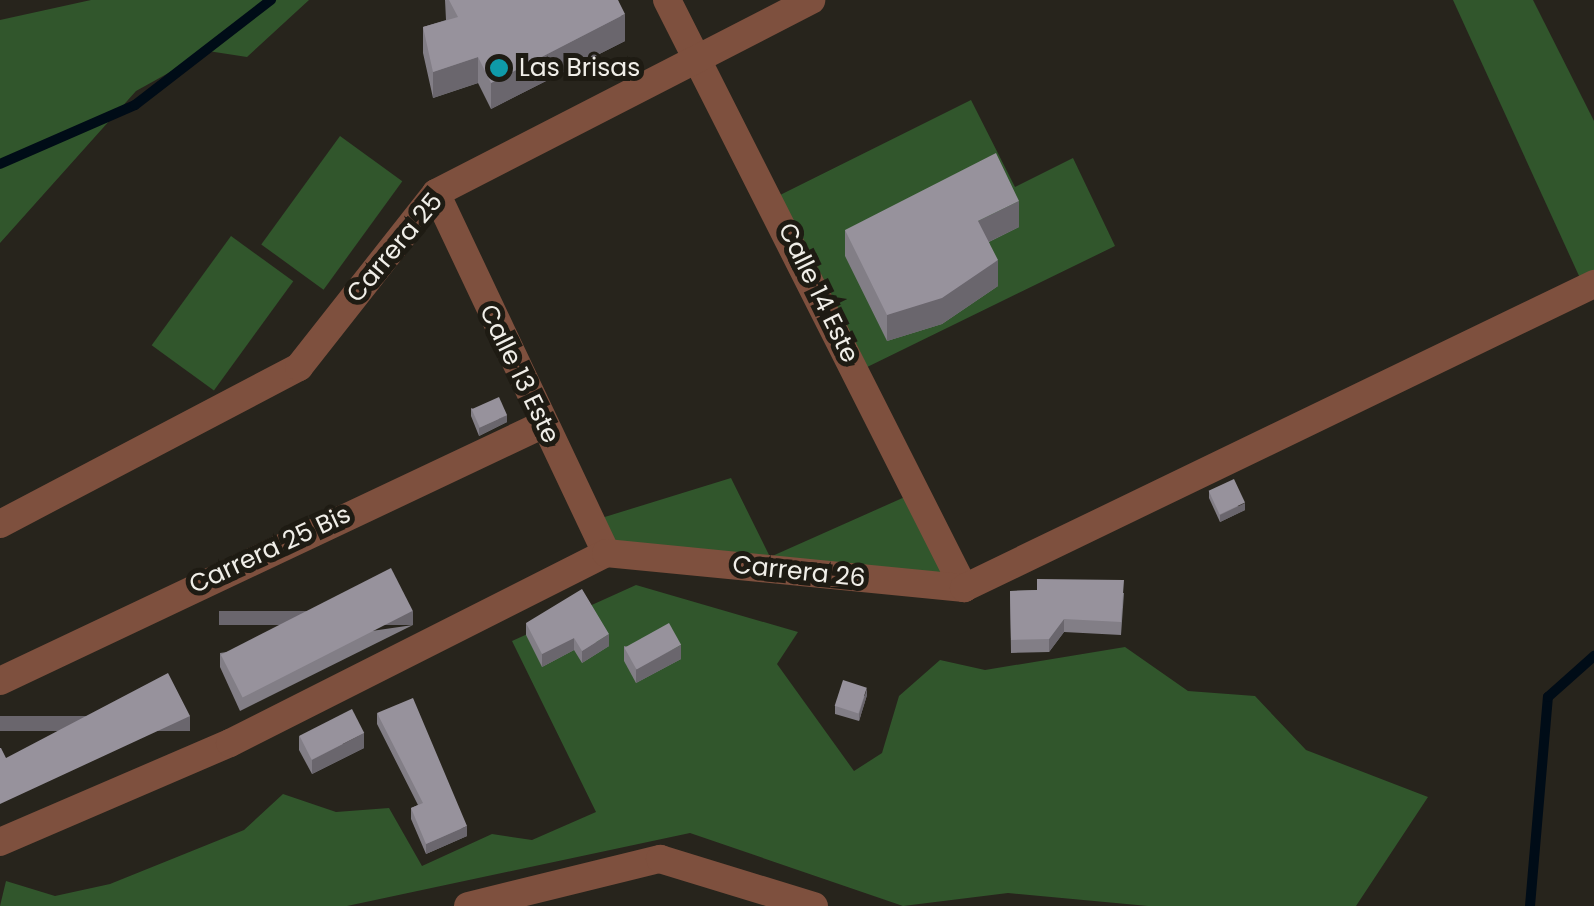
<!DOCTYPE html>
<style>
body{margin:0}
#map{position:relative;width:1594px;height:906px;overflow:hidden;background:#27241c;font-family:Poppins,sans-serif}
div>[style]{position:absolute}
.green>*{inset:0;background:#31562c;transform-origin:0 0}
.stream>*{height:10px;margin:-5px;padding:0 5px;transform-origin:5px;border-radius:5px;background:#000c17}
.minor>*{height:28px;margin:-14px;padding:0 14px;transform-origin:14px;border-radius:14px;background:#7e503e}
.wall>*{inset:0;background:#827e86}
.shaded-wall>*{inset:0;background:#6a666d;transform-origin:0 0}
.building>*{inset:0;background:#97929c;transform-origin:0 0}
.dots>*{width:28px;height:28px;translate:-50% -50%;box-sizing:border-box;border:5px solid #1e1b13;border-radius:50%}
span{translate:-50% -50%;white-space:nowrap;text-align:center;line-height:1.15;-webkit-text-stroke:10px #1e1b13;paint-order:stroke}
.poi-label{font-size:25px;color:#f0eee8}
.left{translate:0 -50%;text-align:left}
.street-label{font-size:25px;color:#f0eee8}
</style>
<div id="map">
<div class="green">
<div style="clip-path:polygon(91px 0,309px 0,247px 57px,208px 51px,136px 91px,0 243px,0 20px)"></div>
<div style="clip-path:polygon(1453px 0,1533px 0,1594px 121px,1594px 284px,1585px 289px)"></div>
<div style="clip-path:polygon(971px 100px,1015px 187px,1073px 158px,1115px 246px,857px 372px,772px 199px)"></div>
<div style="left:340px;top:136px;width:77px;height:134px;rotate:36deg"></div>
<div style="left:231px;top:236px;width:77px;height:135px;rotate:36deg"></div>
<div style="clip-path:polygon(731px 478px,770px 557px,916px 492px,964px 588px,627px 556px,595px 520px)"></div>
<div style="clip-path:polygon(636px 585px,798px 632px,777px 664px,854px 771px,882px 753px,899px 696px,940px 660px,985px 670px,1125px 647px,1188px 691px,1255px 696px,1306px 750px,1428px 797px,1356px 906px,1148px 906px,1008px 893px,903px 906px,690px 833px,347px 906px,0 906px,6px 881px,55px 896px,110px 884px,244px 830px,283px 794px,336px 812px,389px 808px,422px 866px,492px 834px,532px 840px,596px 812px,512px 641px)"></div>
</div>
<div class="stream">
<div style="left:0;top:164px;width:147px;rotate:-23.6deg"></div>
<div style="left:135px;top:105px;width:172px;rotate:-37.7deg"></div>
<div style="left:1530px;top:906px;width:210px;rotate:-85.1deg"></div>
<div style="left:1548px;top:697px;width:62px;rotate:-41.7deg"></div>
</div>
<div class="minor">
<div style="left:667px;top:0;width:659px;rotate:63.2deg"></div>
<div style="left:436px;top:193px;width:398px;rotate:64.7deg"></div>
<div style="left:0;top:524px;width:338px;rotate:-27.7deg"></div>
<div style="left:299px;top:367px;width:221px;rotate:-51.8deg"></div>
<div style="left:436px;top:193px;width:422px;rotate:-27.2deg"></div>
<div style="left:0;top:681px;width:599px;rotate:-25.28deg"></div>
<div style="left:0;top:842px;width:250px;rotate:-23.3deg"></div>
<div style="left:230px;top:743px;width:421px;rotate:-26.8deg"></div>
<div style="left:606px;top:553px;width:360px;rotate:5.6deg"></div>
<div style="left:964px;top:588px;width:700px;rotate:-25.76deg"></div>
<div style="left:468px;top:906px;width:198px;rotate:-13.8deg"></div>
<div style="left:660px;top:859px;width:161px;rotate:17deg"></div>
</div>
<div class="wall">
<div style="clip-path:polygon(445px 0,618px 0,625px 41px,491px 109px,478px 83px,433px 98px,423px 53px,423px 27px,446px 20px)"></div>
<div style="clip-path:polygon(1019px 227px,989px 242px,998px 286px,942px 324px,887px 341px,845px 256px,845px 230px)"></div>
<div style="clip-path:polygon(471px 408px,507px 422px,479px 436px,471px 416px)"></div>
<div style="clip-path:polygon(1209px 491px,1245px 510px,1220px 522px,1209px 498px)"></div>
<div style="clip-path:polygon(1037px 590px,1124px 593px,1121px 635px,1064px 632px,1049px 652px,1011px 653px,1010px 591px)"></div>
<div style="clip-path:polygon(526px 623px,609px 646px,582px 663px,574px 650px,542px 667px,526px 635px)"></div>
<div style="clip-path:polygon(413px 625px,240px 711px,220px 667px,220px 653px)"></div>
<div style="clip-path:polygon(624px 646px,681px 659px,636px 683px,624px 661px)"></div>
<div style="clip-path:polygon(867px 695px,859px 721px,835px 714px,835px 706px)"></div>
<div style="clip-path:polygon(377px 713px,467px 836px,426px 854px,411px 819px,411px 808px,418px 805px,377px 724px)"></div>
<div style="clip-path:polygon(299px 736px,364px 748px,312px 774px,299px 750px)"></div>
</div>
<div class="shaded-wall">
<div style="clip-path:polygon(625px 14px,625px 41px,491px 109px,491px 83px)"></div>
<div style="clip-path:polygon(478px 57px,478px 83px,433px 98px,433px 72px)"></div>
<div style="clip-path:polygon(1019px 201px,1019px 227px,978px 247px,978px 221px)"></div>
<div style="clip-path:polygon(998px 260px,998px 286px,942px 324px,887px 341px,887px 315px)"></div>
<div style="clip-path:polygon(507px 415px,507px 422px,479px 436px,479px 428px)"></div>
<div style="clip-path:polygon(1245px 503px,1245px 510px,1220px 522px,1220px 515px)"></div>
<div style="left:413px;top:611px;width:14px;height:194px;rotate:90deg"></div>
<div style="clip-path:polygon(1064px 619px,1064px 632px,1049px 652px,1049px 639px)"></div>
<div style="clip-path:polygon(609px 634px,609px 646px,582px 663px,582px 651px)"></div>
<div style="clip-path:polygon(574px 638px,574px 650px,542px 667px,542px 654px)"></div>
<div style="clip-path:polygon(681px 645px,681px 659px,636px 683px,636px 668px)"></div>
<div style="clip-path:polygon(867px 688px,867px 695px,859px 721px,859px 714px)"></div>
<div style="left:190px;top:716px;width:15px;height:209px;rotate:90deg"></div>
<div style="clip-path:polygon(364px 733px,364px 748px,312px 774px,312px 760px)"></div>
<div style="clip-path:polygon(467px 826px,467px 836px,426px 854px,426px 844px)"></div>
</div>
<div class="building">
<div style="clip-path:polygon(449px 0,618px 0,625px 14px,491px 83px,478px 57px,433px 72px,423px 27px,458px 17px)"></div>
<div style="clip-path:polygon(996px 153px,1019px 201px,978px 221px,998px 260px,942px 298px,887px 315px,845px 230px)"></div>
<div style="left:499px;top:397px;width:20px;height:30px;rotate:66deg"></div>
<div style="left:1234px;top:479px;width:26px;height:28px;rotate:65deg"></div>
<div style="left:391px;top:568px;width:48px;height:191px;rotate:63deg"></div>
<div style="clip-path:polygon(1037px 579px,1124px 580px,1121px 622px,1064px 619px,1049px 639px,1011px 640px,1010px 591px,1037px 590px)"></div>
<div style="clip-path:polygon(582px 589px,609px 634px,582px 651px,574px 638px,542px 654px,526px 623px)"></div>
<div style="left:669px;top:623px;width:25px;height:51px;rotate:61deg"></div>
<div style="clip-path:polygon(168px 673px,190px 716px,0 804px,0 748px,1px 748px,6px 758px)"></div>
<div style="left:843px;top:680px;width:25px;height:27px;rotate:18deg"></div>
<div style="clip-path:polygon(413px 698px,467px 826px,426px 844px,411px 808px,423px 803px,377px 713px)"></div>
<div style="left:352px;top:709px;width:27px;height:59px;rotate:63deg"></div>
</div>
<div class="dots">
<div style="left:499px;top:68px;background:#0f9aa8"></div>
</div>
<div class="poi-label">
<span class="left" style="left:519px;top:68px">Las Brisas</span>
</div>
<div class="street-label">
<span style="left:395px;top:248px;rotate:-50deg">Carrera 25</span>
<span style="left:818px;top:293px;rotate:64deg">Calle 14 Este</span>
<span style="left:519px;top:374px;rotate:64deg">Calle 13 Este</span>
<span style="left:270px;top:550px;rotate:-25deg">Carrera 25 Bis</span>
<span style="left:799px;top:572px;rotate:6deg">Carrera 26</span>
</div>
</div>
